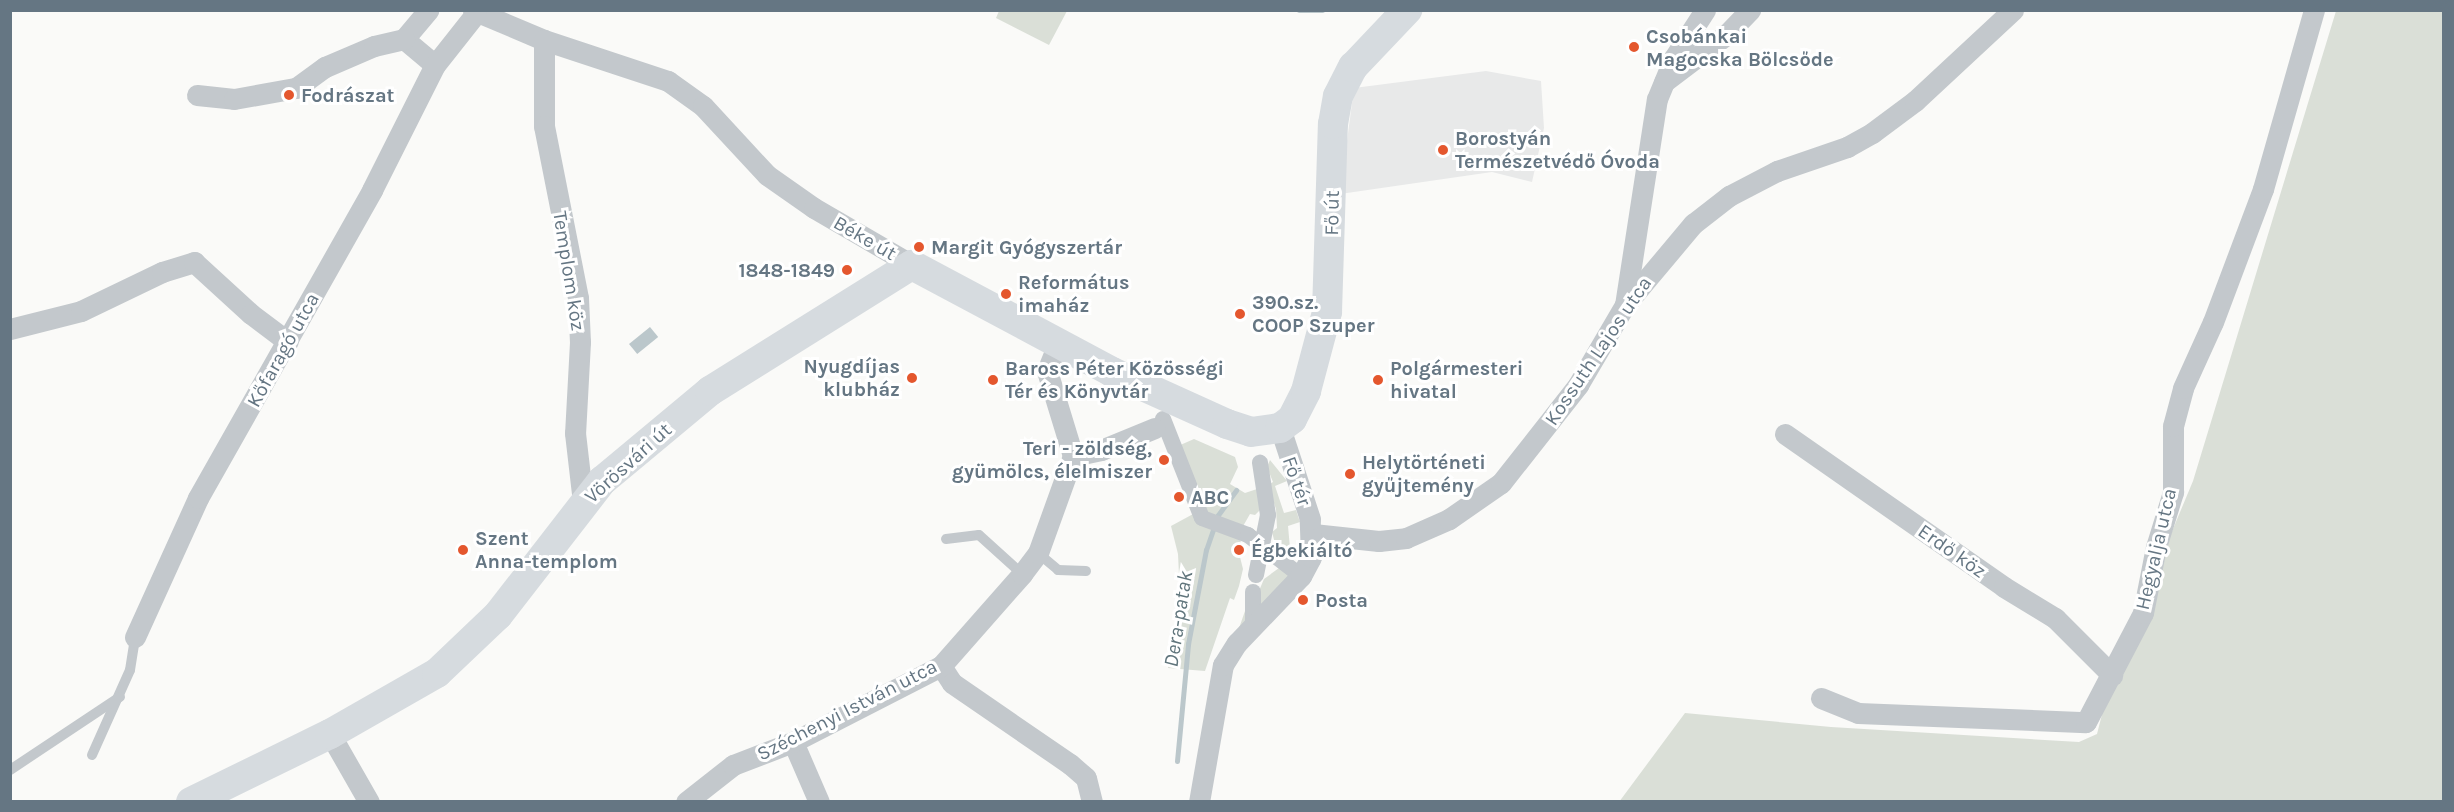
<!DOCTYPE html>
<meta charset="utf-8">
<style>
body{margin:0}
#map{position:relative;width:2454px;height:812px;overflow:hidden;background:#fafaf8;font-family:Karla,sans-serif}
div>[style]{position:absolute}
.built>*{inset:0;background:#e8e9e9}
.green>*{inset:0;background:#dadfd7}
.water>*{inset:0;background:#bbc7cb;transform-origin:0 0}
.stream>*{height:5px;margin:-2.5px;padding:0 2.5px;transform-origin:2.5px;border-radius:2.5px;background:#bbc7cb}
.service>*{height:10px;margin:-5px;padding:0 5px;transform-origin:5px;border-radius:5px;background:#c3c8cc}
.pedestrian>*{height:16px;margin:-8px;padding:0 8px;transform-origin:8px;border-radius:8px;background:#c3c8cc}
.minor>*{height:21px;margin:-10.5px;padding:0 10.5px;transform-origin:10.5px;border-radius:10.5px;background:#c3c8cc}
.secondary>*{height:30px;margin:-15px;padding:0 15px;transform-origin:15px;border-radius:15px;background:#d6dbdf}
.dots>*{width:16px;height:16px;translate:-50% -50%;box-sizing:border-box;border:3px solid #fff;border-radius:50%}
span{translate:-50% -50%;white-space:nowrap;text-align:center;line-height:1.15;-webkit-text-stroke:6px #fff;paint-order:stroke}
.poi-label{font-size:20px;color:#657683;font-weight:700}
.left{translate:0 -50%;text-align:left}
.right{translate:-100% -50%;text-align:right}
.street-label{font-size:20px;color:#657683}
.water-label{font-size:21px;color:#60757c;font-style:italic}
.frame{position:absolute;inset:0;border:12px solid #657683;pointer-events:none}
</style>
<div id="map">
<div class="built">
<div style="clip-path:polygon(1486px 71px,1541px 81px,1544px 128px,1532px 182px,1492px 172px,1340px 194px,1354px 88px)"></div>
</div>
<div class="green">
<div style="clip-path:polygon(999px 11px,999px 10px,1067px 11px,1049px 45px,996px 18px)"></div>
<div style="clip-path:polygon(2336px 11px,2443px 11px,2443px 801px,1619px 802px,1685px 713px,1831px 727px,2079px 742px,2097px 734px,2112px 675px,2193px 481px)"></div>
<div style="clip-path:polygon(1194px 439px,1235px 457px,1238px 467px,1230px 484px,1245px 493px,1257px 489px,1264px 506px,1255px 515px,1250px 514px,1242px 528px,1209px 518px,1178px 446px)"></div>
<div style="clip-path:polygon(1270px 460px,1287px 481px,1275px 486px,1284px 513px,1296px 510px,1300px 522px,1288px 526px,1290px 548px,1287px 560px,1278px 555px,1272px 532px,1277px 528px,1276px 509px,1268px 485px,1273px 482px,1267px 467px)"></div>
<div style="clip-path:polygon(1195px 513px,1239px 535px,1244px 555px,1240px 557px,1243px 569px,1239px 586px,1234px 600px,1230px 598px,1205px 671px,1168px 668px,1180px 596px,1178px 554px,1171px 526px)"></div>
<div style="clip-path:polygon(1279px 568px,1293px 576px,1238px 631px,1252px 591px,1258px 593px,1264px 579px)"></div>
</div>
<div class="water">
<div style="left:650px;top:327px;width:13px;height:27px;rotate:51deg"></div>
</div>
<div class="stream">
<div style="left:1299px;top:10px;width:23px"></div>
<div style="left:1177px;top:761px;width:118px;rotate:-84.6deg"></div>
<div style="left:1188px;top:644px;width:96px;rotate:-79.2deg"></div>
<div style="left:1206px;top:550px;width:37px;rotate:-71deg"></div>
<div style="left:1218px;top:515px;width:31px;rotate:-54deg"></div>
</div>
<div class="service">
<div style="left:946px;top:539px;width:33px;rotate:-7deg"></div>
<div style="left:979px;top:535px;width:58px;rotate:42.2deg"></div>
<div style="left:1038px;top:553px;width:26px;rotate:40deg"></div>
<div style="left:1058px;top:570px;width:28px;rotate:2deg"></div>
<div style="left:92px;top:755px;width:93px;rotate:-65.9deg"></div>
<div style="left:130px;top:670px;width:33px;rotate:-81deg"></div>
<div style="left:10px;top:770px;width:132px;rotate:-33.6deg"></div>
</div>
<div class="pedestrian">
<div style="left:1163px;top:419px;width:106px;rotate:68.5deg"></div>
<div style="left:1202px;top:518px;width:49px;rotate:20.3deg"></div>
<div style="left:1248px;top:535px;width:67px;rotate:37.7deg"></div>
<div style="left:1256px;top:575px;width:61px;rotate:-78.7deg"></div>
<div style="left:1268px;top:515px;width:53px;rotate:-98.7deg"></div>
<div style="left:1253px;top:628px;width:36px;rotate:-90deg"></div>
</div>
<div class="minor">
<div style="left:473px;top:10px;width:77px;rotate:22.9deg"></div>
<div style="left:544px;top:40px;width:131px;rotate:18.3deg"></div>
<div style="left:668px;top:81px;width:43px;rotate:35.5deg"></div>
<div style="left:703px;top:106px;width:94px;rotate:47.2deg"></div>
<div style="left:767px;top:175px;width:57px;rotate:35.1deg"></div>
<div style="left:814px;top:208px;width:113px;rotate:30.2deg"></div>
<div style="left:404px;top:39px;width:40px;rotate:40deg"></div>
<div style="left:404px;top:39px;width:38px;rotate:-50deg"></div>
<div style="left:544px;top:40px;width:86px;rotate:90deg"></div>
<div style="left:544px;top:126px;width:175px;rotate:78.8deg"></div>
<div style="left:578px;top:298px;width:44px;rotate:87.4deg"></div>
<div style="left:580px;top:342px;width:91px;rotate:93.1deg"></div>
<div style="left:575px;top:433px;width:69px;rotate:83.4deg"></div>
<div style="left:1664px;top:82px;width:78px;rotate:-37.2deg"></div>
<div style="left:1726px;top:35px;width:35px;rotate:-46deg"></div>
<div style="left:197px;top:95px;width:37px;rotate:6deg"></div>
<div style="left:234px;top:99px;width:63px;rotate:-10.1deg"></div>
<div style="left:296px;top:88px;width:36px;rotate:-36deg"></div>
<div style="left:325px;top:67px;width:53px;rotate:-23.2deg"></div>
<div style="left:374px;top:46px;width:31px;rotate:-13deg"></div>
<div style="left:1625px;top:305px;width:208px;rotate:-81.2deg"></div>
<div style="left:1657px;top:99px;width:44px;rotate:-67.5deg"></div>
<div style="left:1674px;top:58px;width:57px;rotate:-57.1deg"></div>
<div style="left:10px;top:329px;width:73px;rotate:-14.2deg"></div>
<div style="left:81px;top:311px;width:90px;rotate:-25.7deg"></div>
<div style="left:162px;top:272px;width:34px;rotate:-17deg"></div>
<div style="left:194px;top:262px;width:77px;rotate:42.4deg"></div>
<div style="left:251px;top:314px;width:46px;rotate:37.1deg"></div>
<div style="left:1785px;top:434px;width:267px;rotate:34.9deg"></div>
<div style="left:2004px;top:587px;width:60px;rotate:31.3deg"></div>
<div style="left:2055px;top:618px;width:81px;rotate:45deg"></div>
<div style="left:1073px;top:456px;width:29px;rotate:-12deg"></div>
<div style="left:1101px;top:450px;width:58px;rotate:-22.2deg"></div>
<div style="left:1313px;top:534px;width:66px;rotate:6.1deg"></div>
<div style="left:1379px;top:541px;width:27px;rotate:-6deg"></div>
<div style="left:1406px;top:538px;width:47px;rotate:-23.8deg"></div>
<div style="left:1449px;top:519px;width:63px;rotate:-34.7deg"></div>
<div style="left:1501px;top:483px;width:125px;rotate:-51.8deg"></div>
<div style="left:1578px;top:385px;width:93px;rotate:-59.6deg"></div>
<div style="left:1625px;top:305px;width:106px;rotate:-50deg"></div>
<div style="left:1693px;top:224px;width:46px;rotate:-37.9deg"></div>
<div style="left:1729px;top:196px;width:54px;rotate:-27.5deg"></div>
<div style="left:1777px;top:171px;width:74px;rotate:-18.9deg"></div>
<div style="left:1847px;top:147px;width:29px;rotate:-29deg"></div>
<div style="left:1872px;top:133px;width:54px;rotate:-36.7deg"></div>
<div style="left:1915px;top:101px;width:134px;rotate:-42.9deg"></div>
<div style="left:135px;top:637px;width:153px;rotate:-65.6deg"></div>
<div style="left:198px;top:498px;width:354px;rotate:-60.5deg"></div>
<div style="left:372px;top:190px;width:140px;rotate:-63.3deg"></div>
<div style="left:435px;top:65px;width:66px;rotate:-51.7deg"></div>
<div style="left:941px;top:666px;width:20px;rotate:57deg"></div>
<div style="left:952px;top:683px;width:143px;rotate:34.5deg"></div>
<div style="left:1070px;top:764px;width:21px;rotate:41deg"></div>
<div style="left:1086px;top:778px;width:25px;rotate:76deg"></div>
<div style="left:1821px;top:698px;width:40px;rotate:22deg"></div>
<div style="left:1858px;top:713px;width:228px;rotate:2.3deg"></div>
<div style="left:2086px;top:722px;width:123px;rotate:-62.4deg"></div>
<div style="left:2143px;top:613px;width:67px;rotate:-78.9deg"></div>
<div style="left:2156px;top:547px;width:58px;rotate:-72.8deg"></div>
<div style="left:2173px;top:492px;width:66px;rotate:-90deg"></div>
<div style="left:2173px;top:426px;width:39px;rotate:-75deg"></div>
<div style="left:2183px;top:388px;width:72px;rotate:-65.6deg"></div>
<div style="left:2213px;top:322px;width:142px;rotate:-69.4deg"></div>
<div style="left:2263px;top:189px;width:186px;rotate:-74.1deg"></div>
<div style="left:330px;top:734px;width:78px;rotate:60.2deg"></div>
<div style="left:793px;top:742px;width:65px;rotate:66.6deg"></div>
<div style="left:686px;top:802px;width:60px;rotate:-38.2deg"></div>
<div style="left:733px;top:765px;width:64px;rotate:-21deg"></div>
<div style="left:793px;top:742px;width:166px;rotate:-27.2deg"></div>
<div style="left:941px;top:666px;width:123px;rotate:-48.6deg"></div>
<div style="left:1022px;top:574px;width:26px;rotate:-53deg"></div>
<div style="left:1038px;top:553px;width:103px;rotate:-70.2deg"></div>
<div style="left:1073px;top:456px;width:89px;rotate:-107deg"></div>
<div style="left:1047px;top:371px;width:29px;rotate:-68deg"></div>
<div style="left:1199px;top:802px;width:139px;rotate:-80.1deg"></div>
<div style="left:1223px;top:665px;width:26px;rotate:-58deg"></div>
<div style="left:1237px;top:643px;width:93px;rotate:-46.3deg"></div>
<div style="left:1301px;top:576px;width:21px;rotate:-62deg"></div>
<div style="left:1311px;top:557px;width:38px;rotate:-92deg"></div>
<div style="left:1310px;top:519px;width:96px;rotate:-108.2deg"></div>
</div>
<div class="secondary">
<div style="left:191px;top:802px;width:155px;rotate:-26.1deg"></div>
<div style="left:330px;top:734px;width:123px;rotate:-29.7deg"></div>
<div style="left:437px;top:673px;width:84px;rotate:-43.6deg"></div>
<div style="left:498px;top:615px;width:170px;rotate:-52.2deg"></div>
<div style="left:602px;top:481px;width:141px;rotate:-39.8deg"></div>
<div style="left:710px;top:391px;width:238px;rotate:-32deg"></div>
<div style="left:912px;top:265px;width:227px;rotate:28.1deg"></div>
<div style="left:1112px;top:372px;width:126px;rotate:24.3deg"></div>
<div style="left:1227px;top:424px;width:25px;rotate:18deg"></div>
<div style="left:1251px;top:432px;width:29px;rotate:-8deg"></div>
<div style="left:1280px;top:428px;width:15px;rotate:-37deg"></div>
<div style="left:1292px;top:419px;width:31px;rotate:-63deg"></div>
<div style="left:1306px;top:391px;width:82px;rotate:-75.1deg"></div>
<div style="left:1327px;top:312px;width:188px;rotate:-88.2deg"></div>
<div style="left:1333px;top:124px;width:28px;rotate:-80deg"></div>
<div style="left:1338px;top:96px;width:33px;rotate:-63deg"></div>
<div style="left:1353px;top:67px;width:79px;rotate:-46.5deg"></div>
</div>
<div class="dots">
<div style="left:1634px;top:47px;background:#e4572e"></div>
<div style="left:289px;top:95px;background:#e4572e"></div>
<div style="left:1443px;top:150px;background:#e4572e"></div>
<div style="left:919px;top:247px;background:#e4572e"></div>
<div style="left:847px;top:270px;background:#e4572e"></div>
<div style="left:1006px;top:294px;background:#e4572e"></div>
<div style="left:1240px;top:314px;background:#e4572e"></div>
<div style="left:912px;top:378px;background:#e4572e"></div>
<div style="left:993px;top:380px;background:#e4572e"></div>
<div style="left:1378px;top:380px;background:#e4572e"></div>
<div style="left:1164px;top:460px;background:#e4572e"></div>
<div style="left:1350px;top:474px;background:#e4572e"></div>
<div style="left:1179px;top:497px;background:#e4572e"></div>
<div style="left:463px;top:550px;background:#e4572e"></div>
<div style="left:1239px;top:550px;background:#e4572e"></div>
<div style="left:1303px;top:600px;background:#e4572e"></div>
</div>
<div class="poi-label">
<span class="left" style="left:1646px;top:48px">Csobánkai<br>Magocska Bölcsőde</span>
<span class="left" style="left:301px;top:95px">Fodrászat</span>
<span class="left" style="left:1455px;top:150px">Borostyán<br>Természetvédő Óvoda</span>
<span class="left" style="left:931px;top:247px">Margit Gyógyszertár</span>
<span class="right" style="left:835px;top:270px">1848-1849</span>
<span class="left" style="left:1018px;top:294px">Református<br>imaház</span>
<span class="left" style="left:1252px;top:314px">390.sz.<br>COOP Szuper</span>
<span class="right" style="left:900px;top:378px">Nyugdíjas<br>klubház</span>
<span class="left" style="left:1005px;top:380px">Baross Péter Közösségi<br>Tér és Könyvtár</span>
<span class="left" style="left:1390px;top:380px">Polgármesteri<br>hivatal</span>
<span class="right" style="left:1152px;top:460px">Teri - zöldség,<br>gyümölcs, élelmiszer</span>
<span class="left" style="left:1362px;top:474px">Helytörténeti<br>gyűjtemény</span>
<span class="left" style="left:1191px;top:497px">ABC</span>
<span class="left" style="left:475px;top:550px">Szent<br>Anna-templom</span>
<span class="left" style="left:1251px;top:550px">Égbekiáltó</span>
<span class="left" style="left:1315px;top:600px">Posta</span>
</div>
<div class="street-label">
<span style="left:1332px;top:213px;rotate:-89deg">Fő út</span>
<span style="left:865px;top:238px;rotate:30deg">Béke út</span>
<span style="left:569px;top:271px;rotate:81deg">Templom köz</span>
<span style="left:283px;top:350px;rotate:-61deg">Kőfaragó utca</span>
<span style="left:1598px;top:351px;rotate:-56deg">Kossuth Lajos utca</span>
<span style="left:628px;top:463px;rotate:-42deg">Vörösvári út</span>
<span style="left:1297px;top:481px;rotate:71deg">Fő tér</span>
<span style="left:2156px;top:549px;rotate:-77deg">Hegyalja utca</span>
<span style="left:1952px;top:551px;rotate:35deg">Erdő köz</span>
<span style="left:847px;top:710px;rotate:-27deg">Széchenyi István utca</span>
</div>
<div class="water-label">
<span style="left:1178px;top:619px;rotate:-81deg">Dera-patak</span>
</div>
<div class="frame"></div>
</div>
